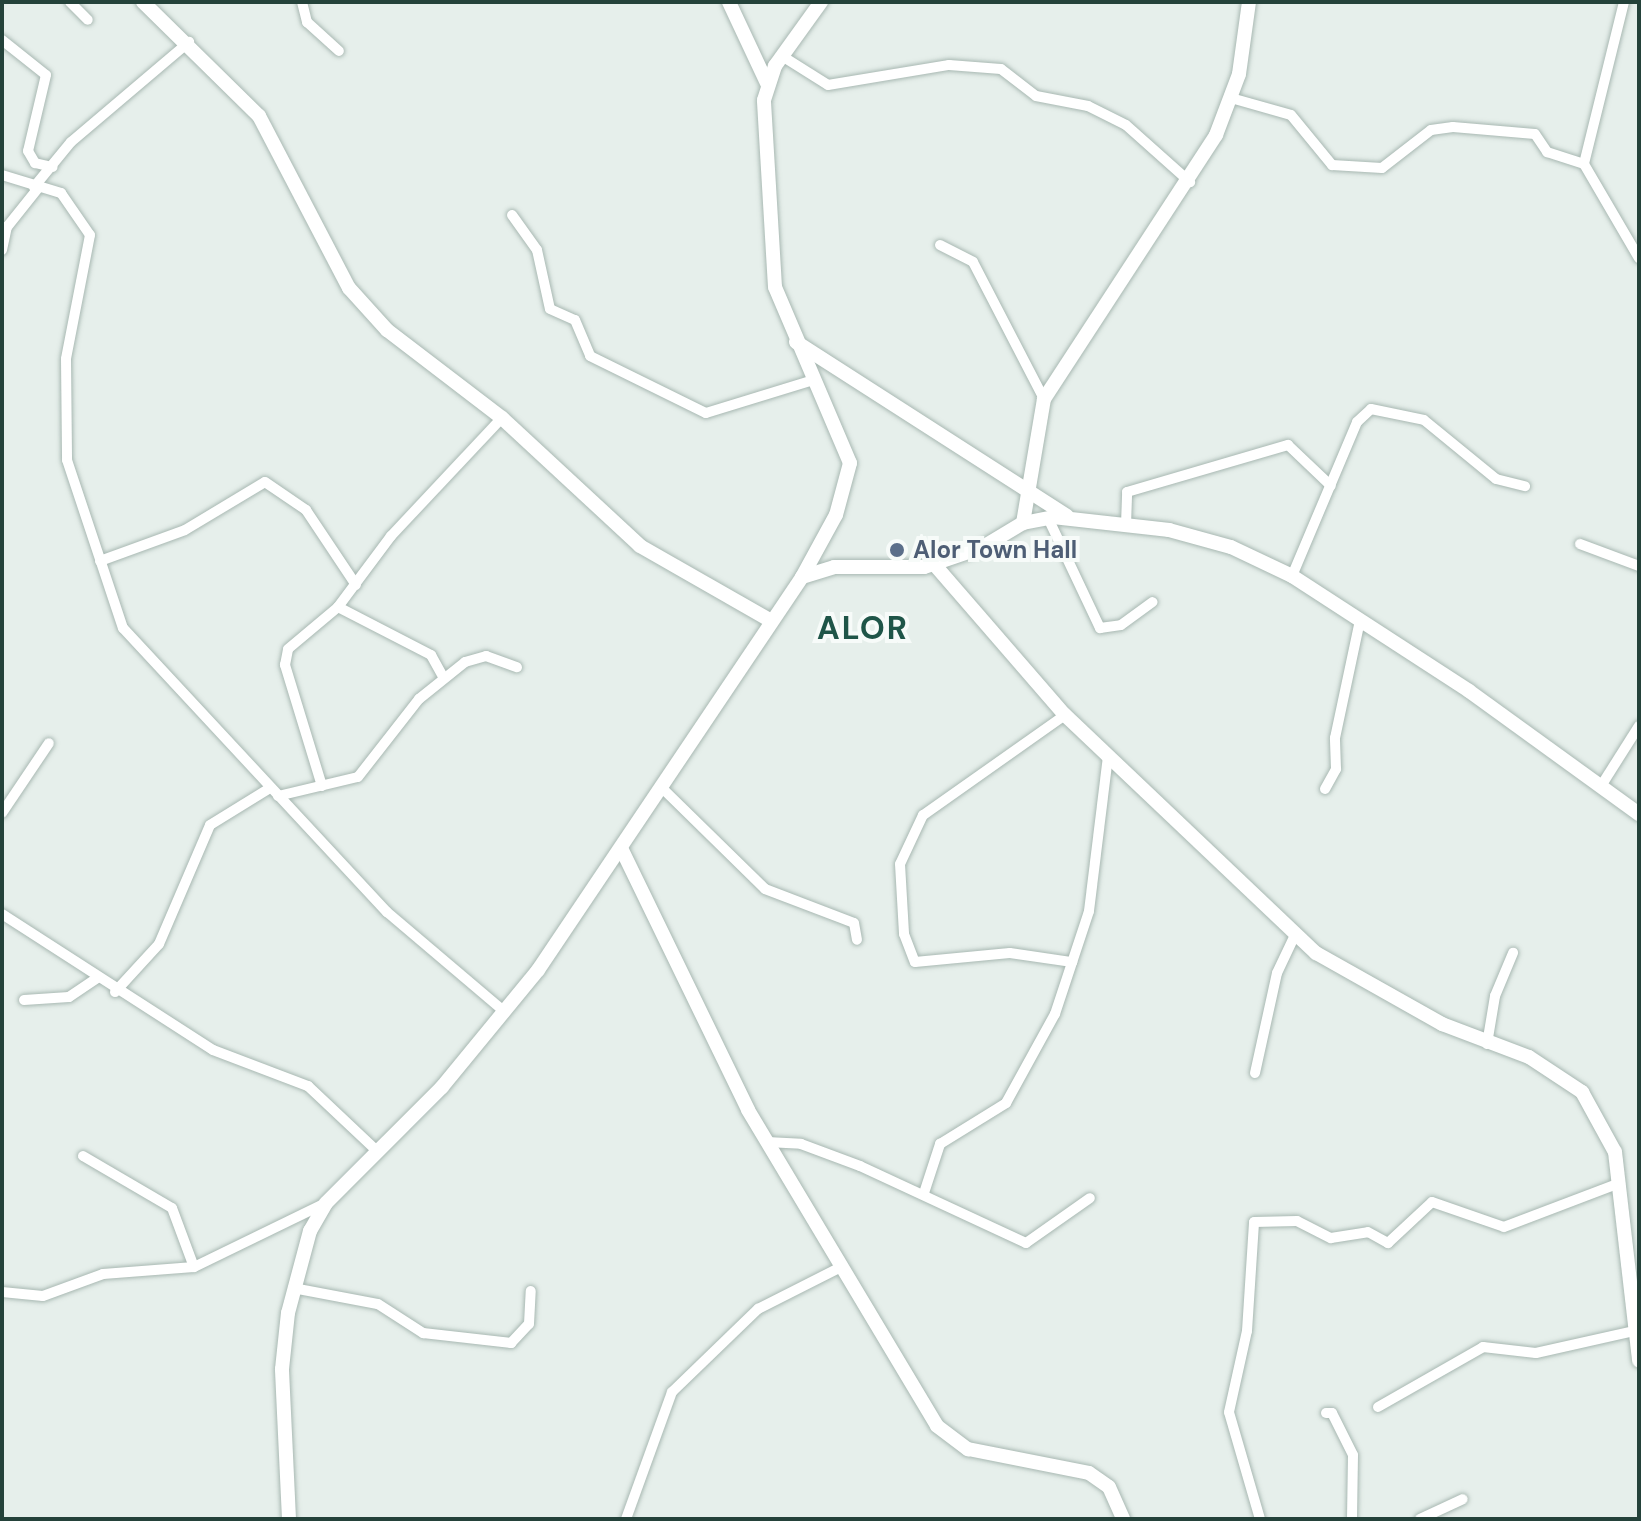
<!DOCTYPE html>
<style>
body{margin:0}
#map{position:relative;width:1641px;height:1521px;overflow:hidden;background:#e6efeb;font-family:"DM Sans",sans-serif}
div>[style]{position:absolute}
.roads{filter:drop-shadow(0 0 2px #a8b8b2) drop-shadow(0 0 2px #a8b8b2)}
.street>*{height:10px;margin:-5px;padding:0 5px;transform-origin:5px;border-radius:5px;background:#fff}
.secondary>*{height:14px;margin:-7px;padding:0 7px;transform-origin:7px;border-radius:7px;background:#fff}
.dots>*{width:22px;height:22px;translate:-50% -50%;box-sizing:border-box;border:4px solid #f7fbf9;border-radius:50%}
span{translate:-50% -50%;white-space:nowrap;text-align:center;line-height:1.15;-webkit-text-stroke:8px #f7fbf9;paint-order:stroke}
.service-label{font-size:24px;color:#4e5e75;font-weight:700}
.left{translate:0 -50%;text-align:left}
.district-label{font-size:32px;color:#1f5548;font-weight:700;letter-spacing:2px}
.frame{position:absolute;inset:0;border:4px solid #24423a;pointer-events:none}
</style>
<div id="map">
<div class="roads">
<div class="street">
<div style="left:70px;top:2px;width:25px;rotate:45deg"></div>
<div style="left:302px;top:2px;width:21px;rotate:76deg"></div>
<div style="left:307px;top:22px;width:43px;rotate:42.2deg"></div>
<div style="left:1624px;top:2px;width:167px;rotate:103.9deg"></div>
<div style="left:1584px;top:164px;width:109px;rotate:59.7deg"></div>
<div style="left:2px;top:40px;width:56px;rotate:38.5deg"></div>
<div style="left:46px;top:75px;width:78px;rotate:103.3deg"></div>
<div style="left:28px;top:151px;width:14px;rotate:60deg"></div>
<div style="left:35px;top:163px;width:18px;rotate:13deg"></div>
<div style="left:782px;top:56px;width:54px;rotate:32.2deg"></div>
<div style="left:828px;top:85px;width:123px;rotate:-9.4deg"></div>
<div style="left:949px;top:65px;width:52px;rotate:4.4deg"></div>
<div style="left:1001px;top:69px;width:44px;rotate:37.6deg"></div>
<div style="left:1036px;top:96px;width:53px;rotate:10.9deg"></div>
<div style="left:1088px;top:106px;width:42px;rotate:26.6deg"></div>
<div style="left:1126px;top:125px;width:86px;rotate:41.7deg"></div>
<div style="left:1231px;top:98px;width:62px;rotate:15.8deg"></div>
<div style="left:1291px;top:115px;width:65px;rotate:50.6deg"></div>
<div style="left:1332px;top:165px;width:50px;rotate:3.4deg"></div>
<div style="left:1382px;top:168px;width:62px;rotate:-37.8deg"></div>
<div style="left:1431px;top:130px;width:22px;rotate:-8deg"></div>
<div style="left:1453px;top:127px;width:82px;rotate:4.9deg"></div>
<div style="left:1535px;top:134px;width:22px;rotate:56deg"></div>
<div style="left:1547px;top:152px;width:39px;rotate:18deg"></div>
<div style="left:2px;top:175px;width:62px;rotate:17deg"></div>
<div style="left:61px;top:193px;width:51px;rotate:55.4deg"></div>
<div style="left:90px;top:235px;width:126px;rotate:101deg"></div>
<div style="left:66px;top:359px;width:101px;rotate:89.4deg"></div>
<div style="left:67px;top:460px;width:177px;rotate:71.6deg"></div>
<div style="left:123px;top:628px;width:388px;rotate:47.1deg"></div>
<div style="left:387px;top:912px;width:155px;rotate:40.3deg"></div>
<div style="left:34px;top:187px;width:58px;rotate:-50.6deg"></div>
<div style="left:71px;top:142px;width:155px;rotate:-40.3deg"></div>
<div style="left:512px;top:215px;width:43px;rotate:54.5deg"></div>
<div style="left:537px;top:250px;width:60px;rotate:77.6deg"></div>
<div style="left:550px;top:309px;width:27px;rotate:24deg"></div>
<div style="left:575px;top:320px;width:39px;rotate:67deg"></div>
<div style="left:590px;top:356px;width:129px;rotate:26.2deg"></div>
<div style="left:706px;top:413px;width:109px;rotate:-17.1deg"></div>
<div style="left:940px;top:245px;width:37px;rotate:27deg"></div>
<div style="left:973px;top:262px;width:154px;rotate:62.6deg"></div>
<div style="left:2px;top:250px;width:24px;rotate:-78deg"></div>
<div style="left:7px;top:227px;width:51px;rotate:-51.3deg"></div>
<div style="left:1048px;top:518px;width:122px;rotate:64.7deg"></div>
<div style="left:1100px;top:628px;width:21px;rotate:-8deg"></div>
<div style="left:1121px;top:625px;width:39px;rotate:-36deg"></div>
<div style="left:1126px;top:525px;width:33px;rotate:-88deg"></div>
<div style="left:1127px;top:492px;width:168px;rotate:-16.3deg"></div>
<div style="left:1288px;top:445px;width:59px;rotate:43.6deg"></div>
<div style="left:1580px;top:544px;width:63px;rotate:20.4deg"></div>
<div style="left:100px;top:561px;width:90px;rotate:-20deg"></div>
<div style="left:185px;top:530px;width:93px;rotate:-31deg"></div>
<div style="left:265px;top:482px;width:50px;rotate:34.3deg"></div>
<div style="left:306px;top:510px;width:90px;rotate:56.3deg"></div>
<div style="left:1292px;top:576px;width:167px;rotate:-67.1deg"></div>
<div style="left:1357px;top:422px;width:19px;rotate:-43deg"></div>
<div style="left:1371px;top:409px;width:54px;rotate:11.7deg"></div>
<div style="left:1424px;top:420px;width:93px;rotate:39.3deg"></div>
<div style="left:1496px;top:479px;width:30px;rotate:14deg"></div>
<div style="left:338px;top:607px;width:105px;rotate:27.3deg"></div>
<div style="left:431px;top:655px;width:25px;rotate:61deg"></div>
<div style="left:1065px;top:715px;width:174px;rotate:144.8deg"></div>
<div style="left:923px;top:815px;width:54px;rotate:115.1deg"></div>
<div style="left:900px;top:864px;width:70px;rotate:86.7deg"></div>
<div style="left:904px;top:934px;width:30px;rotate:69deg"></div>
<div style="left:915px;top:962px;width:95px;rotate:-5.4deg"></div>
<div style="left:1010px;top:953px;width:63px;rotate:8.3deg"></div>
<div style="left:322px;top:786px;width:127px;rotate:-107deg"></div>
<div style="left:285px;top:665px;width:16px;rotate:-79deg"></div>
<div style="left:288px;top:649px;width:65px;rotate:-40deg"></div>
<div style="left:338px;top:607px;width:89px;rotate:-53.3deg"></div>
<div style="left:391px;top:536px;width:162px;rotate:-46.8deg"></div>
<div style="left:660px;top:786px;width:147px;rotate:44.4deg"></div>
<div style="left:765px;top:889px;width:95px;rotate:20.9deg"></div>
<div style="left:854px;top:923px;width:17px;rotate:80deg"></div>
<div style="left:1601px;top:786px;width:71px;rotate:-57.7deg"></div>
<div style="left:1325px;top:789px;width:23px;rotate:-61deg"></div>
<div style="left:1336px;top:769px;width:31px;rotate:-92deg"></div>
<div style="left:1335px;top:738px;width:121px;rotate:-78deg"></div>
<div style="left:278px;top:796px;width:82px;rotate:-13.4deg"></div>
<div style="left:358px;top:777px;width:99px;rotate:-52deg"></div>
<div style="left:419px;top:699px;width:59px;rotate:-38.8deg"></div>
<div style="left:465px;top:662px;width:22px;rotate:-16deg"></div>
<div style="left:486px;top:656px;width:33px;rotate:20deg"></div>
<div style="left:2px;top:813px;width:84px;rotate:-56.1deg"></div>
<div style="left:2px;top:914px;width:251px;rotate:32.8deg"></div>
<div style="left:213px;top:1050px;width:102px;rotate:20.8deg"></div>
<div style="left:308px;top:1086px;width:95px;rotate:43.3deg"></div>
<div style="left:115px;top:992px;width:65px;rotate:-47.5deg"></div>
<div style="left:159px;top:944px;width:129px;rotate:-66.8deg"></div>
<div style="left:210px;top:825px;width:70px;rotate:-31.7deg"></div>
<div style="left:24px;top:1000px;width:45px;rotate:-3.8deg"></div>
<div style="left:69px;top:997px;width:34px;rotate:-34deg"></div>
<div style="left:1487px;top:1044px;width:49px;rotate:-80.5deg"></div>
<div style="left:1495px;top:996px;width:47px;rotate:-67.3deg"></div>
<div style="left:1255px;top:1073px;width:102px;rotate:-77.6deg"></div>
<div style="left:1277px;top:973px;width:42px;rotate:-64.7deg"></div>
<div style="left:767px;top:1142px;width:34px;rotate:3deg"></div>
<div style="left:801px;top:1144px;width:63px;rotate:20.4deg"></div>
<div style="left:860px;top:1166px;width:183px;rotate:24.9deg"></div>
<div style="left:1026px;top:1243px;width:78px;rotate:-35.1deg"></div>
<div style="left:83px;top:1156px;width:103px;rotate:30.3deg"></div>
<div style="left:172px;top:1208px;width:63px;rotate:69.6deg"></div>
<div style="left:924px;top:1193px;width:52px;rotate:-71.9deg"></div>
<div style="left:940px;top:1144px;width:78px;rotate:-31.8deg"></div>
<div style="left:1006px;top:1103px;width:102px;rotate:-61.2deg"></div>
<div style="left:1055px;top:1014px;width:108px;rotate:-71.7deg"></div>
<div style="left:1089px;top:911px;width:155px;rotate:-83deg"></div>
<div style="left:293px;top:1288px;width:86px;rotate:10.7deg"></div>
<div style="left:378px;top:1304px;width:54px;rotate:32.8deg"></div>
<div style="left:423px;top:1333px;width:89px;rotate:6.5deg"></div>
<div style="left:511px;top:1343px;width:26px;rotate:-47deg"></div>
<div style="left:529px;top:1324px;width:33px;rotate:-87deg"></div>
<div style="left:2px;top:1292px;width:41px;rotate:5.6deg"></div>
<div style="left:43px;top:1296px;width:64px;rotate:-20.1deg"></div>
<div style="left:103px;top:1274px;width:91px;rotate:-4.4deg"></div>
<div style="left:194px;top:1267px;width:147px;rotate:-25.9deg"></div>
<div style="left:1378px;top:1407px;width:121px;rotate:-29.7deg"></div>
<div style="left:1483px;top:1347px;width:53px;rotate:6.5deg"></div>
<div style="left:1536px;top:1353px;width:100px;rotate:-12.7deg"></div>
<div style="left:1326px;top:1413px;width:6px"></div>
<div style="left:1332px;top:1413px;width:47px;rotate:63.4deg"></div>
<div style="left:1353px;top:1455px;width:64px;rotate:90.9deg"></div>
<div style="left:626px;top:1519px;width:135px;rotate:-70.1deg"></div>
<div style="left:672px;top:1392px;width:120px;rotate:-44deg"></div>
<div style="left:758px;top:1309px;width:93px;rotate:-26.8deg"></div>
<div style="left:1260px;top:1519px;width:111px;rotate:-106.2deg"></div>
<div style="left:1229px;top:1412px;width:83px;rotate:-77.5deg"></div>
<div style="left:1247px;top:1331px;width:109px;rotate:-86.3deg"></div>
<div style="left:1254px;top:1222px;width:43px;rotate:-1.3deg"></div>
<div style="left:1297px;top:1221px;width:38px;rotate:27deg"></div>
<div style="left:1331px;top:1238px;width:37px;rotate:-9deg"></div>
<div style="left:1368px;top:1232px;width:23px;rotate:29deg"></div>
<div style="left:1388px;top:1243px;width:60px;rotate:-43deg"></div>
<div style="left:1432px;top:1202px;width:76px;rotate:19.1deg"></div>
<div style="left:1504px;top:1227px;width:124px;rotate:-20.8deg"></div>
<div style="left:1420px;top:1519px;width:47px;rotate:-24.9deg"></div>
</div>
<div class="secondary">
<div style="left:143px;top:2px;width:163px;rotate:44.5deg"></div>
<div style="left:259px;top:116px;width:194px;rotate:62.4deg"></div>
<div style="left:349px;top:288px;width:57px;rotate:47.9deg"></div>
<div style="left:387px;top:330px;width:145px;rotate:37.4deg"></div>
<div style="left:502px;top:418px;width:188px;rotate:42.8deg"></div>
<div style="left:640px;top:546px;width:147px;rotate:29.7deg"></div>
<div style="left:729px;top:2px;width:89px;rotate:64.9deg"></div>
<div style="left:796px;top:342px;width:322px;rotate:32.7deg"></div>
<div style="left:1023px;top:523px;width:31px;rotate:-11deg"></div>
<div style="left:1053px;top:517px;width:117px;rotate:6.4deg"></div>
<div style="left:1169px;top:530px;width:64px;rotate:15.3deg"></div>
<div style="left:1231px;top:547px;width:68px;rotate:25.4deg"></div>
<div style="left:1292px;top:576px;width:211px;rotate:33deg"></div>
<div style="left:1469px;top:691px;width:210px;rotate:35.9deg"></div>
<div style="left:934px;top:564px;width:200px;rotate:49.1deg"></div>
<div style="left:1065px;top:715px;width:346px;rotate:43.5deg"></div>
<div style="left:1316px;top:953px;width:145px;rotate:29.4deg"></div>
<div style="left:1442px;top:1024px;width:93px;rotate:20.8deg"></div>
<div style="left:1529px;top:1057px;width:64px;rotate:33.4deg"></div>
<div style="left:1582px;top:1092px;width:68px;rotate:61.2deg"></div>
<div style="left:1615px;top:1152px;width:210px;rotate:83.4deg"></div>
<div style="left:802px;top:577px;width:71px;rotate:-61.3deg"></div>
<div style="left:836px;top:515px;width:54px;rotate:-74.9deg"></div>
<div style="left:850px;top:463px;width:191px;rotate:-113.1deg"></div>
<div style="left:775px;top:287px;width:187px;rotate:-93.4deg"></div>
<div style="left:764px;top:100px;width:36px;rotate:-72deg"></div>
<div style="left:775px;top:66px;width:79px;rotate:-54.3deg"></div>
<div style="left:621px;top:848px;width:291px;rotate:64.1deg"></div>
<div style="left:748px;top:1110px;width:368px;rotate:59.1deg"></div>
<div style="left:937px;top:1426px;width:39px;rotate:37deg"></div>
<div style="left:968px;top:1449px;width:123px;rotate:11.2deg"></div>
<div style="left:1089px;top:1473px;width:24px;rotate:35deg"></div>
<div style="left:1109px;top:1487px;width:35px;rotate:66deg"></div>
<div style="left:289px;top:1519px;width:150px;rotate:-92.7deg"></div>
<div style="left:282px;top:1369px;width:56px;rotate:-83.9deg"></div>
<div style="left:288px;top:1313px;width:85px;rotate:-75deg"></div>
<div style="left:310px;top:1231px;width:32px;rotate:-60deg"></div>
<div style="left:326px;top:1203px;width:164px;rotate:-45deg"></div>
<div style="left:442px;top:1087px;width:151px;rotate:-50.6deg"></div>
<div style="left:538px;top:970px;width:473px;rotate:-56.1deg"></div>
<div style="left:802px;top:577px;width:34px;rotate:-17deg"></div>
<div style="left:834px;top:567px;width:90px"></div>
<div style="left:924px;top:567px;width:62px;rotate:-18.7deg"></div>
<div style="left:983px;top:547px;width:47px;rotate:-31deg"></div>
<div style="left:1023px;top:523px;width:126px;rotate:-80.4deg"></div>
<div style="left:1044px;top:399px;width:315px;rotate:-56.9deg"></div>
<div style="left:1216px;top:135px;width:65px;rotate:-69.3deg"></div>
<div style="left:1239px;top:74px;width:73px;rotate:-82.1deg"></div>
</div>
</div>
<div class="dots">
<div style="left:897px;top:550px;background:#5c6f8a"></div>
</div>
<div class="service-label">
<span class="left" style="left:913px;top:550px">Alor Town Hall</span>
</div>
<div class="district-label">
<span style="left:863px;top:628px">ALOR</span>
</div>
<div class="frame"></div>
</div>
